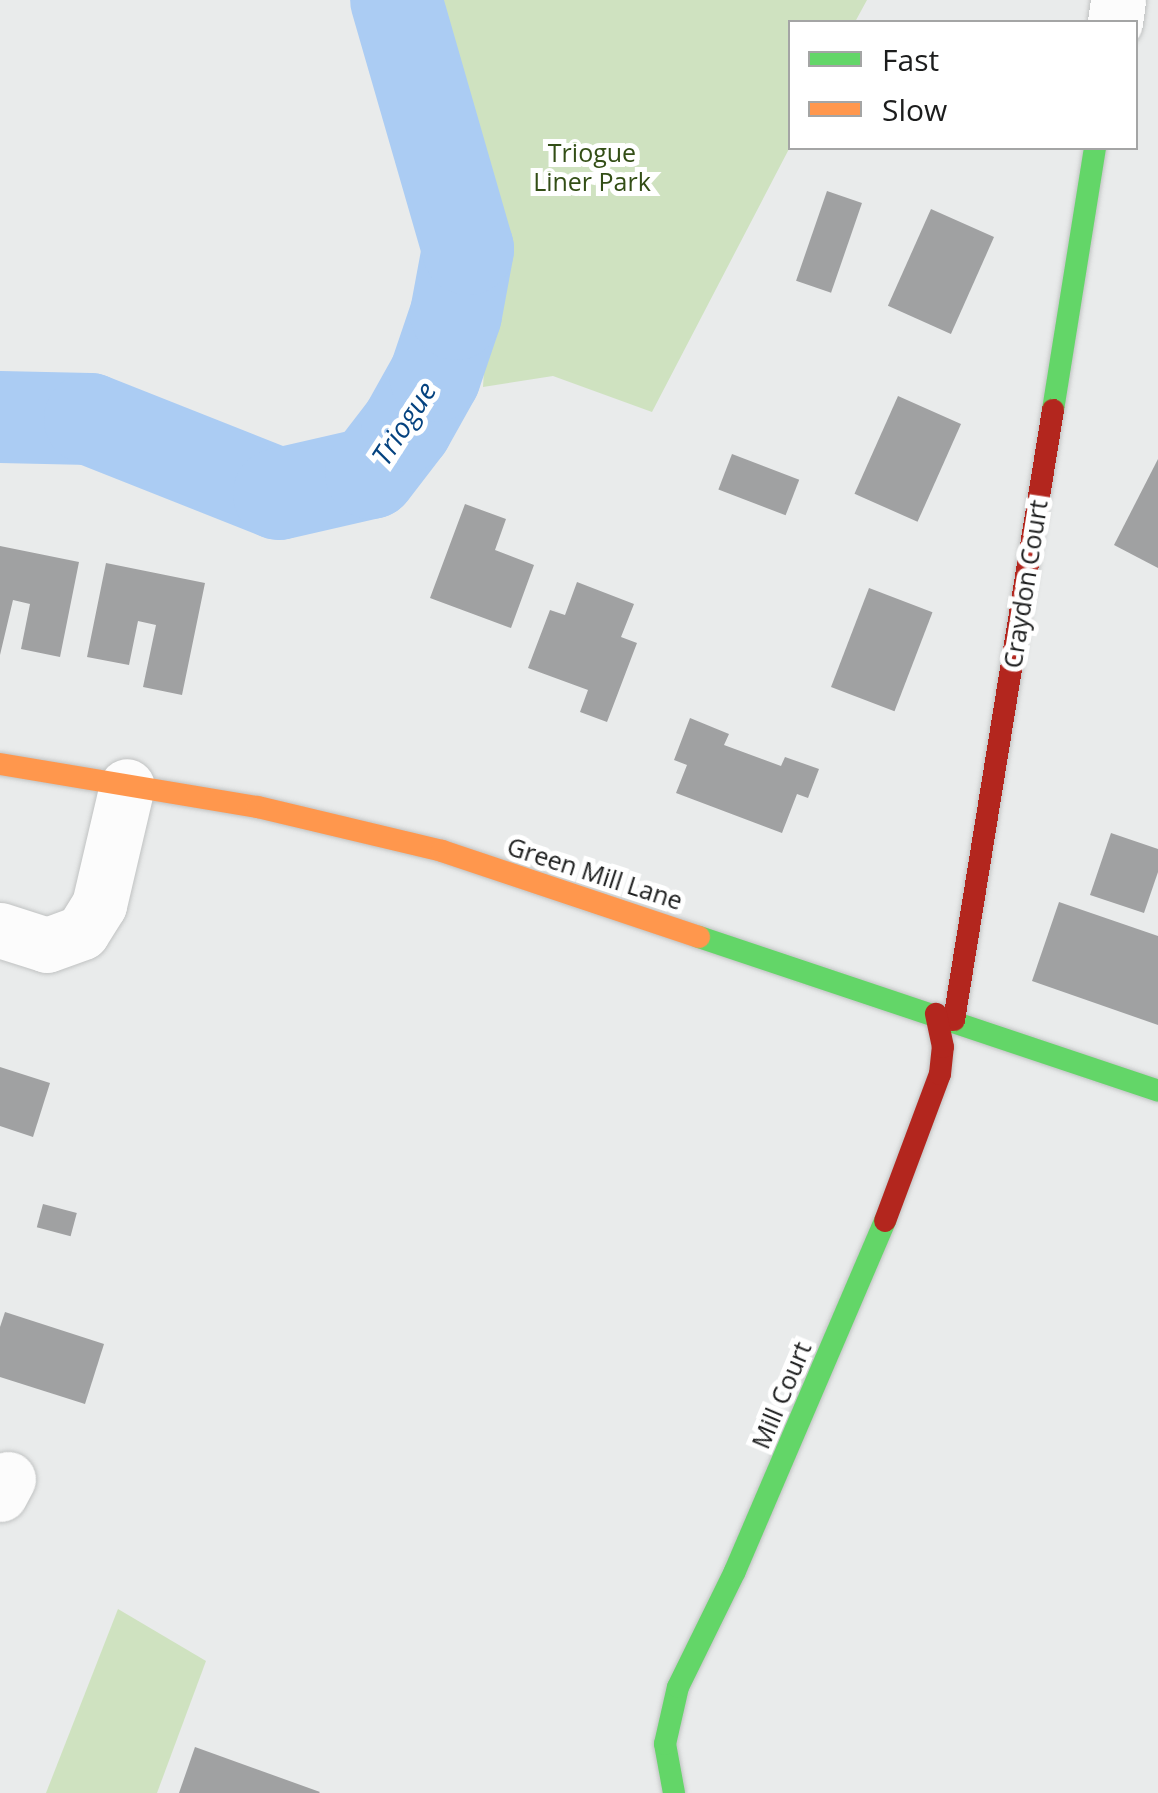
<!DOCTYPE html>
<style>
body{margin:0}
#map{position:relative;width:1158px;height:1793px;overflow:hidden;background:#e9ebeb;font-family:"Open Sans",sans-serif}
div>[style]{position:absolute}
.green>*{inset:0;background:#cfe2c0}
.river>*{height:92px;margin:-46px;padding:0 46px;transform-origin:46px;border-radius:46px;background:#abccf3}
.building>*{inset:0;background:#a0a1a2;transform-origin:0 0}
.roads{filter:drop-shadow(0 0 2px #c0c2c2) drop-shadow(0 0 2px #c0c2c2)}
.street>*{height:55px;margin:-27.5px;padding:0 27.5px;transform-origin:27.5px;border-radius:27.5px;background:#fcfcfc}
.fast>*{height:22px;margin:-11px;padding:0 11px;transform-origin:11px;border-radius:11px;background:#63d668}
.slow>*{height:22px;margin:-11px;padding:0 11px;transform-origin:11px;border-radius:11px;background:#ff974d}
.jam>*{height:22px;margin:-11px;padding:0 11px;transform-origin:11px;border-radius:11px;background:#b3261e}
span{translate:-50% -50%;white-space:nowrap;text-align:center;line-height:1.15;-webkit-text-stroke:10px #fff;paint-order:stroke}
.park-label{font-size:25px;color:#334e16}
.street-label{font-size:25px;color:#1c1d1d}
.water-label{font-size:28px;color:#04427f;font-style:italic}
.legend{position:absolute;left:788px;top:20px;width:350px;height:130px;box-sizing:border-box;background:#fff;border:2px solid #a4a5a5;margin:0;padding:12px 18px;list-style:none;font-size:30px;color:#1c1d1d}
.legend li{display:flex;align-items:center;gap:20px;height:50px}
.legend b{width:50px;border:2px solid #a4a5a5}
</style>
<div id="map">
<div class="green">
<div style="clip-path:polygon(352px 0,867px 0,855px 22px,790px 22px,790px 147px,652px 412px,553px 376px,483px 387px,487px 316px,446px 249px)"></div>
<div style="clip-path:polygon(118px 1609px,206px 1661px,157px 1793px,46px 1793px)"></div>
</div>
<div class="river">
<div style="left:0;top:417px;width:90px;rotate:1.3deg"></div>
<div style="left:90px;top:419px;width:203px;rotate:21.6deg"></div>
<div style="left:279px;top:494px;width:94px;rotate:-12.9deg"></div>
<div style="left:371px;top:473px;width:59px;rotate:-52.5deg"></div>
<div style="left:407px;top:426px;width:57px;rotate:-60.8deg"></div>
<div style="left:435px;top:376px;width:65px;rotate:-71.3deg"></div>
<div style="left:456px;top:314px;width:66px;rotate:-79.5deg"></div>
<div style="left:468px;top:249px;width:259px;rotate:-106.1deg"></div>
</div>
<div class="building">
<div style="left:827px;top:191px;width:37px;height:95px;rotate:19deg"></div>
<div style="left:931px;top:209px;width:69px;height:106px;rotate:24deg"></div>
<div style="left:898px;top:396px;width:69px;height:107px;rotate:24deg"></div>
<div style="left:732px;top:454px;width:72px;height:38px;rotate:21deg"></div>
<div style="clip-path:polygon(1158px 459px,1158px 568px,1114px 545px)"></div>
<div style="clip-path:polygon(465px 504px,506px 519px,495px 550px,534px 565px,511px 628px,430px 598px)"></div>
<div style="clip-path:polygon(0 546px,79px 562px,60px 657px,21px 649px,30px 604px,13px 600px,0 655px)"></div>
<div style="clip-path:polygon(106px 563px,205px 583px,182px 695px,143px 687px,156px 625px,138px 621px,129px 665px,87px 657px)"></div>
<div style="clip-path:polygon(577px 582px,634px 604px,621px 637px,637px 643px,607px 722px,580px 712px,588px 690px,528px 668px,550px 610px,565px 615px)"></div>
<div style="left:869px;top:588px;width:68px;height:106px;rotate:21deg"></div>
<div style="clip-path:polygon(690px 718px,729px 734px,724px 745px,781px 766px,785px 757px,819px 769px,808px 798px,797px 794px,782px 833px,676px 793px,687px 765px,674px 760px)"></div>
<div style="clip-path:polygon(1111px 833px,1158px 849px,1158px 872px,1144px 913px,1090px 895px)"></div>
<div style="clip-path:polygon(1059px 902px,1158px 936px,1158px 1025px,1032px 981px)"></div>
<div style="clip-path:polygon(0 1067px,50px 1083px,33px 1137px,0 1126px)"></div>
<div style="left:43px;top:1204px;width:35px;height:24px;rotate:15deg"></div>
<div style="clip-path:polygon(5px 1312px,104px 1344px,85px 1404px,0 1377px,0 1327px)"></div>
<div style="clip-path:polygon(195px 1747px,320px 1792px,319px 1793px,179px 1793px)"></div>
</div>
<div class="roads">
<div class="street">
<div style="left:1115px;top:22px;width:22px;rotate:-82deg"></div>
<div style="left:0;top:930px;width:49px;rotate:17.7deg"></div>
<div style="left:47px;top:945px;width:37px;rotate:-20deg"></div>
<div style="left:82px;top:932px;width:32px;rotate:-58deg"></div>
<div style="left:99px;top:905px;width:122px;rotate:-76.8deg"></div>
<div style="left:0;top:1494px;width:17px;rotate:-62deg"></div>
</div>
<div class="fast">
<div style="left:1053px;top:410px;width:265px;rotate:-80.9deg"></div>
<div style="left:699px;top:937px;width:484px;rotate:18.5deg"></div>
<div style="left:674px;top:1793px;width:50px;rotate:-100.4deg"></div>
<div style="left:665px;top:1744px;width:58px;rotate:-77.2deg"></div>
<div style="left:678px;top:1687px;width:129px;rotate:-63.8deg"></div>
<div style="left:735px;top:1571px;width:381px;rotate:-66.8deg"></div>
</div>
<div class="slow">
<div style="left:0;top:764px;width:262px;rotate:9.5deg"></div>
<div style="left:258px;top:807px;width:189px;rotate:13.4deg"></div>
<div style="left:442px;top:851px;width:271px;rotate:18.5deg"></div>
</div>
<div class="jam">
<div style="left:954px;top:1020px;width:618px;rotate:-80.78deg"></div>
<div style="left:885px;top:1221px;width:157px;rotate:-69.5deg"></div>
<div style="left:940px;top:1074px;width:27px;rotate:-84deg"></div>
<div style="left:943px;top:1047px;width:34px;rotate:-102deg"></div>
</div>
</div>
<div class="park-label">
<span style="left:592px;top:167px">Triogue<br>Liner Park</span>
</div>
<div class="street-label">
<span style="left:1025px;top:584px;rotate:-81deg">Craydon Court</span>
<span style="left:595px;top:873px;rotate:18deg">Green Mill Lane</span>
<span style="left:781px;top:1395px;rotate:-67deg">Mill Court</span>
</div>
<div class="water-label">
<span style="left:403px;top:423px;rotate:-57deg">Triogue</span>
</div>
<ul class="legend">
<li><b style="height:12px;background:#63d668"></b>Fast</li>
<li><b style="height:12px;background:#ff974d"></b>Slow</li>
</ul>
</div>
